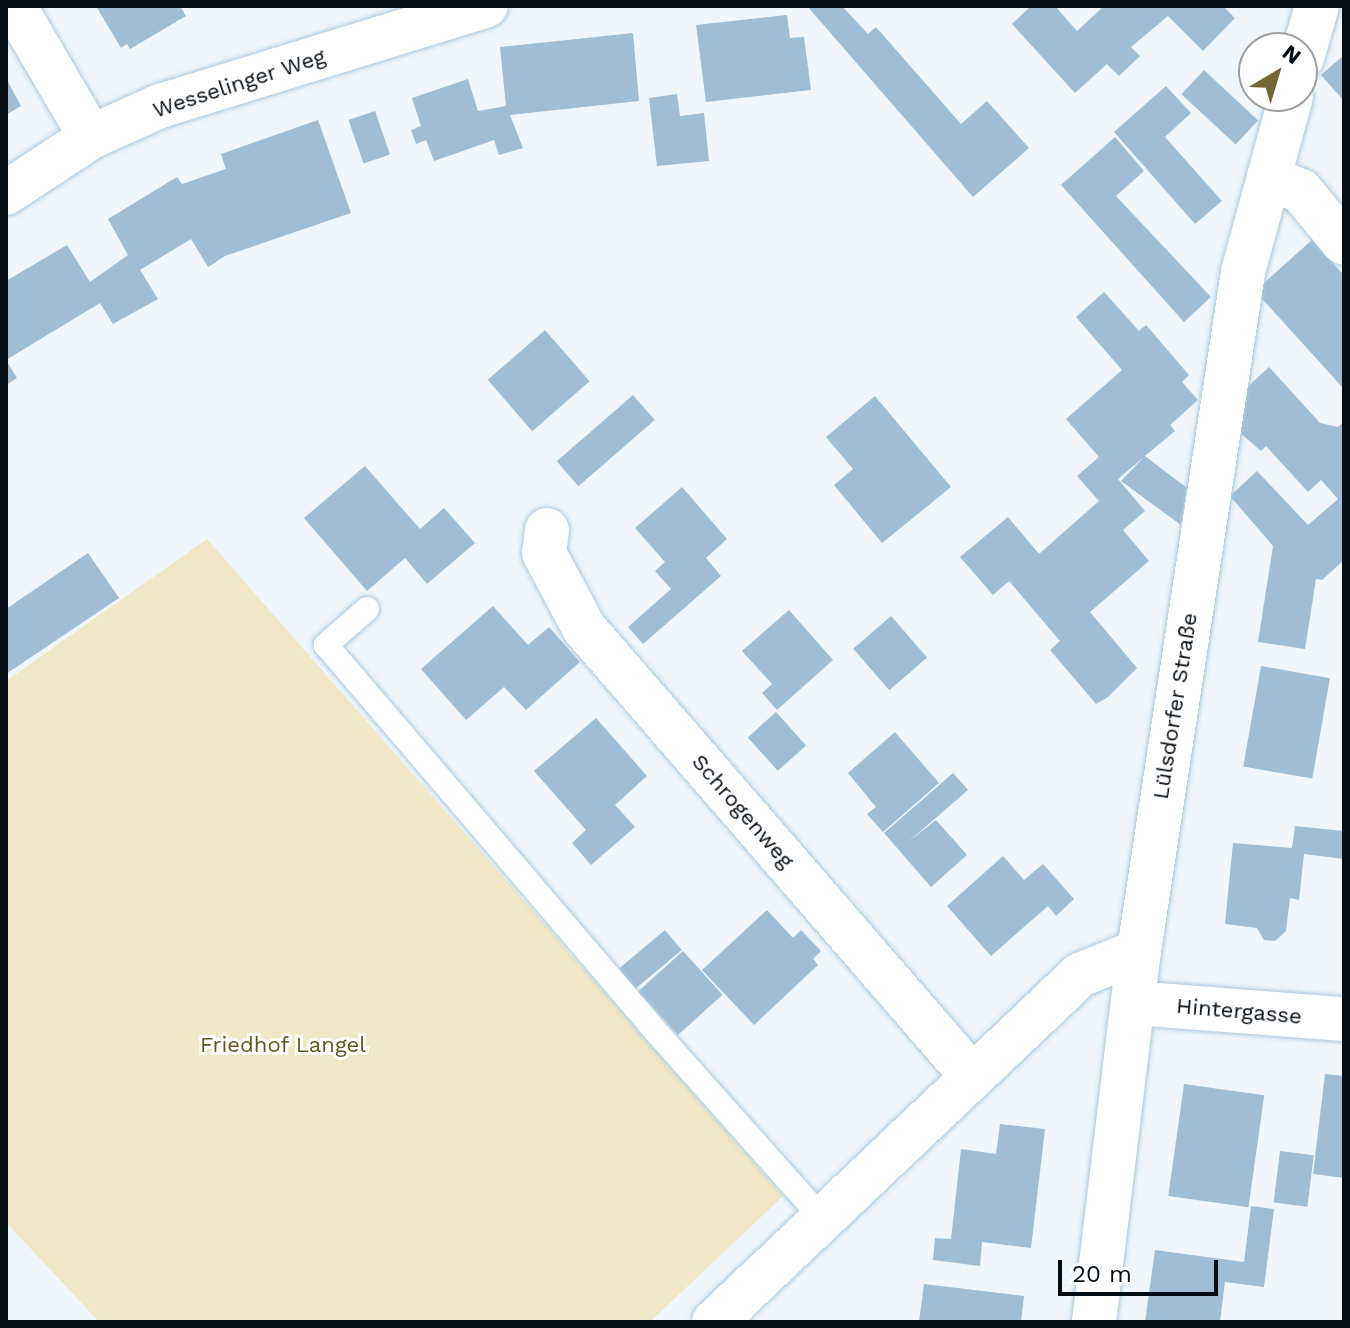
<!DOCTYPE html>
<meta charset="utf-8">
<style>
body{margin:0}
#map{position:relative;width:1350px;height:1328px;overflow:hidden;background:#f0f6fb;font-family:"Work Sans",sans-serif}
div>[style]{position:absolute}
.green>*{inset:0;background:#f0e7c6}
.building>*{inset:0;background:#9fbdd5;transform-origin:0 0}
.roads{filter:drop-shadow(0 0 2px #aac7de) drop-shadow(0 0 2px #aac7de)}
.lane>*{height:24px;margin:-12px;padding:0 12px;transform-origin:12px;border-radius:12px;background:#fff}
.street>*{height:44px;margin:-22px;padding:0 22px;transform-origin:22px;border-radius:22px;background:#fff}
span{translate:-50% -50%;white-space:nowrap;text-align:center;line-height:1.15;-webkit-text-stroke:6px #fff;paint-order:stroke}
.street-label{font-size:22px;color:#040c14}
.park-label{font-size:22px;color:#63551c}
.frame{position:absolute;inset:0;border:8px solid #040c14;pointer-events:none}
.north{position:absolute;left:1238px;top:32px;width:80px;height:80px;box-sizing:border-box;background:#fff;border:2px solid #9b9ea1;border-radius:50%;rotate:38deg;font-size:22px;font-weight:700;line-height:32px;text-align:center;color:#040c14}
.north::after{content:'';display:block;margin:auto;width:28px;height:36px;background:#746835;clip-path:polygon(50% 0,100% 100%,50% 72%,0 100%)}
.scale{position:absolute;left:1058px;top:1260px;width:160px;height:36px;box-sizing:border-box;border:4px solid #040c14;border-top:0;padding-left:10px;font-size:24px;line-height:28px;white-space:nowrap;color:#040c14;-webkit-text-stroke:6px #fff;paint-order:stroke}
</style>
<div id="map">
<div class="green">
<div style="clip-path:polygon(207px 539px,783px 1196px,650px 1322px,99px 1322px,6px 1222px,6px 681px)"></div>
</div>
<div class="building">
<div style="clip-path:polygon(96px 6px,180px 6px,186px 16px,130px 49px,127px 44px,121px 48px)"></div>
<div style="clip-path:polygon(807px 6px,842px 6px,868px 34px,876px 27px,961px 124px,987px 101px,1029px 148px,973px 197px)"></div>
<div style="clip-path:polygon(1031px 6px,1055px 6px,1077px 31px,1104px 6px,1223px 6px,1235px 18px,1203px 51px,1168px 16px,1131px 47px,1140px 56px,1119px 76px,1107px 64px,1075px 93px,1012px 24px)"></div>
<div style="clip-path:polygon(787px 15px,790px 38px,804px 37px,811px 90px,706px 102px,696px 25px)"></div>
<div style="clip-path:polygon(633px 33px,639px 101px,510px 115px,523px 148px,499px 155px,494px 140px,434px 161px,426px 140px,416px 144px,411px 130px,421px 126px,412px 98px,468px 79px,478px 111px,506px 106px,500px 47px)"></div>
<div style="clip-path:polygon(1344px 55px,1344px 101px,1321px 75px)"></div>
<div style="left:1204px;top:70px;width:74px;height:33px;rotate:43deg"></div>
<div style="clip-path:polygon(6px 78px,21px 106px,6px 115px)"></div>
<div style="clip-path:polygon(1166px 86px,1191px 113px,1165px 137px,1222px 201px,1195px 224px,1114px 132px)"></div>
<div style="clip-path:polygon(677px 94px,680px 116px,704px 113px,709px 161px,657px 166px,649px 98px)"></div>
<div style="left:375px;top:111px;width:46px;height:28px;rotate:71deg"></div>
<div style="clip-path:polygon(318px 120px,351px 213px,225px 256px,208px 267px,191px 239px,140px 270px,158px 299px,113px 324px,100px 303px,6px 360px,6px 281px,67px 245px,90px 282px,128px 255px,108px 219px,177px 177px,182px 184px,226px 169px,221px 154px)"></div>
<div style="clip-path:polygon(1115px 137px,1144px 171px,1116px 196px,1211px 297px,1184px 322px,1061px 185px)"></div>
<div style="clip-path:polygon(1312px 240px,1344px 275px,1344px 389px,1255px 291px)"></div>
<div style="clip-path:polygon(1104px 292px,1139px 331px,1146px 325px,1189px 375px,1182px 382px,1198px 400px,1170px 425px,1175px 431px,1146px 455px,1145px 456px,1187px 488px,1181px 525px,1121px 481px,1144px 457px,1118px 479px,1145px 511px,1123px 530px,1149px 561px,1090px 612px,1137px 668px,1108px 697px,1096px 704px,1050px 650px,1060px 641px,1009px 581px,993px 595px,960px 557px,1008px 517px,1039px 554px,1099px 501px,1077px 476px,1099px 457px,1066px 419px,1122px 370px,1076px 317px)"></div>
<div style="left:545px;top:330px;width:68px;height:76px;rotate:49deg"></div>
<div style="clip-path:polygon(6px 360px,17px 378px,6px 385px)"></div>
<div style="clip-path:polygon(1269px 367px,1320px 423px,1338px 427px,1344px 422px,1344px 560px,1322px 580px,1316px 579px,1305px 649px,1258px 642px,1273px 546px,1230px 496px,1257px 471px,1308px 525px,1338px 499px,1321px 480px,1308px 492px,1266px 446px,1261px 451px,1239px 432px,1243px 391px)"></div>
<div style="left:633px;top:395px;width:33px;height:101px;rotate:49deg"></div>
<div style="clip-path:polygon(875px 396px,951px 487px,882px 543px,834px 485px,853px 469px,826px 437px)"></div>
<div style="clip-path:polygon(365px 466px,420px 529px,444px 508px,475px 543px,427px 584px,405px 558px,367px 591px,304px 518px)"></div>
<div style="clip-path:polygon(682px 487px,727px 539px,706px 558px,721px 576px,643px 644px,628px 627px,671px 589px,655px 571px,665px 562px,635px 528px)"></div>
<div style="clip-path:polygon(88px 553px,119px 598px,6px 674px,6px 609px)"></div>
<div style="clip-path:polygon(493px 606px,528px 645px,549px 627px,580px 662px,526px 710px,504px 687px,466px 720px,421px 669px)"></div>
<div style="clip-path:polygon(789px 610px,833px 660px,777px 710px,762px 693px,772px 684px,742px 651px)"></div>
<div style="left:891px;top:616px;width:55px;height:50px;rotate:49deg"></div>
<div style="left:1261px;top:666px;width:70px;height:102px;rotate:10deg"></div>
<div style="left:776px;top:712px;width:45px;height:38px;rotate:48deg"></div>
<div style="clip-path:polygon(596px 718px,647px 776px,615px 805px,635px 827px,591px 865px,572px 843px,586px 830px,534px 771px)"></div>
<div style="clip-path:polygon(895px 732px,939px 783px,883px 832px,867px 814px,876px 807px,848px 773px)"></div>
<div style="clip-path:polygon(953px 773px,968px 790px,907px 843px,936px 820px,967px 855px,931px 887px,884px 833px)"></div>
<div style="clip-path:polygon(1295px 826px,1344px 831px,1344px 859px,1304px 854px,1299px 900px,1290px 898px,1286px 931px,1275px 941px,1264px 940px,1257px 928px,1225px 924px,1233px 843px,1292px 848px)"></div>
<div style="clip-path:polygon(1003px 856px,1024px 880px,1043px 864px,1074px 899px,1056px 916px,1048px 906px,991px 956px,947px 906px)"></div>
<div style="clip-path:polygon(767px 910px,793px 938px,801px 930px,821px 951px,813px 959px,818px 965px,754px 1025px,702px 970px)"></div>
<div style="left:665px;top:930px;width:26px;height:60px;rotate:50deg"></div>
<div style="left:683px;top:951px;width:59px;height:60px;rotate:48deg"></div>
<div style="clip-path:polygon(1325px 1074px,1344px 1076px,1344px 1178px,1313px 1174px)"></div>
<div style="left:1184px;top:1084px;width:81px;height:113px;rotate:8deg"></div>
<div style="clip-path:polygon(1000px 1124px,1045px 1129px,1031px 1248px,982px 1242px,980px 1266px,933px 1260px,935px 1238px,951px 1239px,961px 1149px,996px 1154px)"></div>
<div style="left:1280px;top:1151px;width:34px;height:52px;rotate:7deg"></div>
<div style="clip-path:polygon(1251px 1206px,1274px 1209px,1264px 1287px,1225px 1282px,1220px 1322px,1145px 1322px,1155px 1250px,1244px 1262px)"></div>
<div style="clip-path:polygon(924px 1284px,1024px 1296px,1021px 1322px,919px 1322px)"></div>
</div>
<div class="roads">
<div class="lane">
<div style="left:367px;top:609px;width:55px;rotate:138.7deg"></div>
<div style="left:326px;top:645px;width:499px;rotate:49.5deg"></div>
<div style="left:650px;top:1025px;width:260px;rotate:48.3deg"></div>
</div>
<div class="street">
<div style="left:14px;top:6px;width:152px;rotate:59.6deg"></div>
<div style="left:1302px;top:58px;width:54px;rotate:-73.9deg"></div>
<div style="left:1269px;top:177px;width:35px;rotate:24deg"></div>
<div style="left:1301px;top:191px;width:67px;rotate:50.4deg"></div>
<div style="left:6px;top:193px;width:102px;rotate:-33.4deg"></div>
<div style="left:91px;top:137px;width:76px;rotate:-24.2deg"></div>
<div style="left:160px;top:106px;width:341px;rotate:-17.1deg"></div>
<div style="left:547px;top:530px;width:23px;rotate:97deg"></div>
<div style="left:544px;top:553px;width:85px;rotate:61.9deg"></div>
<div style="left:584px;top:628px;width:593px;rotate:49.11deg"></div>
<div style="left:1134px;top:1003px;width:211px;rotate:4.4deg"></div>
<div style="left:714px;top:1322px;width:504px;rotate:-43.47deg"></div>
<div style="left:1080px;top:975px;width:64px;rotate:-22.1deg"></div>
<div style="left:1094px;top:1322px;width:374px;rotate:-83.1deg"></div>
<div style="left:1139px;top:951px;width:687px;rotate:-81.29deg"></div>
<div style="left:1243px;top:272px;width:182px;rotate:-74.7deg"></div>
</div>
</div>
<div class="street-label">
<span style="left:239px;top:83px;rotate:-18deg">Wesselinger Weg</span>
<span style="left:1175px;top:706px;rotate:-81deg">Lülsdorfer Straße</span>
<span style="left:743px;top:811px;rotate:49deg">Schrogenweg</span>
<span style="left:1239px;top:1011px;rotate:5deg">Hintergasse</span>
</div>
<div class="park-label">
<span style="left:283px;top:1045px">Friedhof Langel</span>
</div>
<div class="frame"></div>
<div class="north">N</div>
<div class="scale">20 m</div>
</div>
